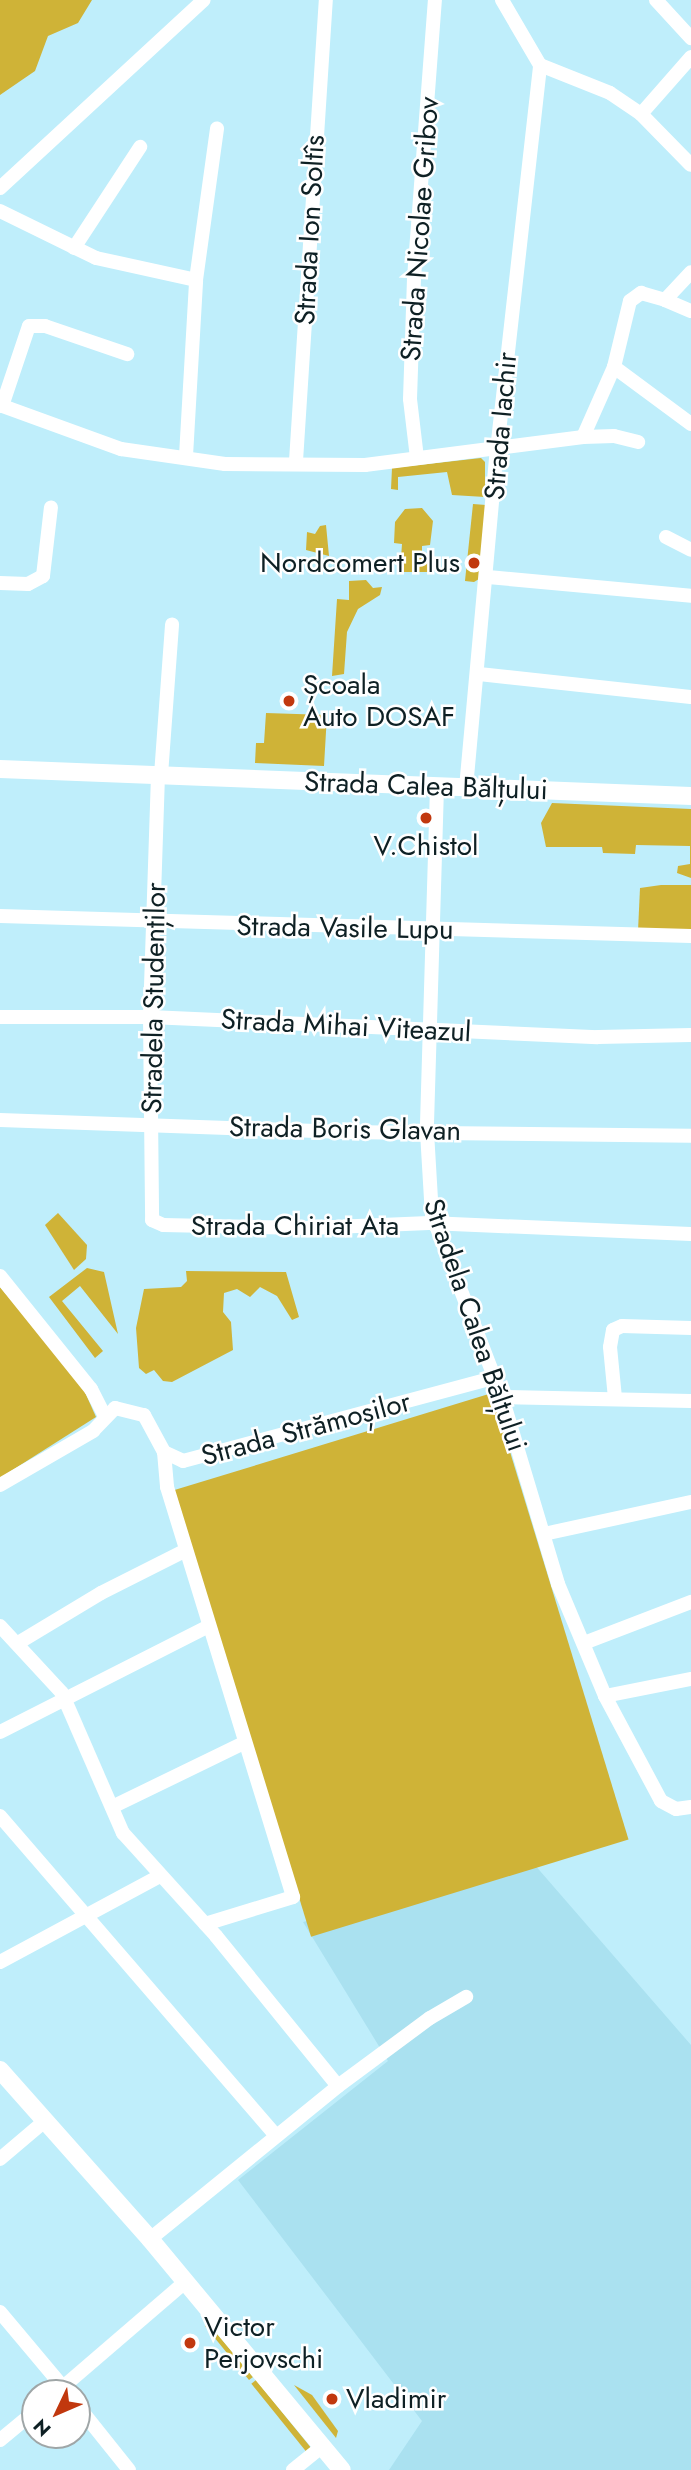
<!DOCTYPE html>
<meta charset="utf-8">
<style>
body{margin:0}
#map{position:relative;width:691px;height:2470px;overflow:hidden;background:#bfeefb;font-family:Jost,sans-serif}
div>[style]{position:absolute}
.built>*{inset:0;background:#aae1f0}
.green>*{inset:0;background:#cfb337;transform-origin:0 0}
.minor>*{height:14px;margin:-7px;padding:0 7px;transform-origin:7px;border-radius:7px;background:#fff}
.major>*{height:18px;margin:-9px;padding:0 9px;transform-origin:9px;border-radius:9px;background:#fff}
.dots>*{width:19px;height:19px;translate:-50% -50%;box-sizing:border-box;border:4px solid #fff;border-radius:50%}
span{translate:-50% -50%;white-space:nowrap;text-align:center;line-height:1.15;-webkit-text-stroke:5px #fff;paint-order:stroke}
.street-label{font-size:28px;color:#0e2024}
.poi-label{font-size:28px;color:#0e2024}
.right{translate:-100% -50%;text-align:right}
.left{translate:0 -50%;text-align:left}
.north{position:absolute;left:21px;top:2379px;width:70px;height:70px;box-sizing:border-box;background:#fff;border:2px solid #9fa6a7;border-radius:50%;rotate:226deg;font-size:19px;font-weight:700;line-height:28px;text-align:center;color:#0e2024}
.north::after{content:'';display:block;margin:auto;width:24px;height:32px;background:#c1380e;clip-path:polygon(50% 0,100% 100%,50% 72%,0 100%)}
</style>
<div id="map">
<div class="built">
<div style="clip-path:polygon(534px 1864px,691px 2045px,691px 2470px,389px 2470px,422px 2421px,238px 2180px,388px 2061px,303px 1922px)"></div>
</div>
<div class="green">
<div style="clip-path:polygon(0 0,92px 0,78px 23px,48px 36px,35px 71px,0 95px)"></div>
<div style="clip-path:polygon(481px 458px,485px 462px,485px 497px,452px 495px,447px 472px,398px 477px,398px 490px,391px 489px,392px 468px)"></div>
<div style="clip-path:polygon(473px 504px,486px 505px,479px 579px,474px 582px,465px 581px)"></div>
<div style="clip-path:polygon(422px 508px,433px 521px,430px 545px,422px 546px,422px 554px,430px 554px,429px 572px,400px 572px,402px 544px,394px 543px,395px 522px,405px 509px)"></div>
<div style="clip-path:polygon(326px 525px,329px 556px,306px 550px,307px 532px,315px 534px,320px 526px)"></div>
<div style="clip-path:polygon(366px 580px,373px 588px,382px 587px,380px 595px,358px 609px,347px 632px,344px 674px,332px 676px,337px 599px,349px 600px,349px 581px)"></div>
<div style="clip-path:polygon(266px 713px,327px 715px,324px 766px,255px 763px,256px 743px,264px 743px)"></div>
<div style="clip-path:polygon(552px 803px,691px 809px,691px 878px,677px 873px,678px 866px,690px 864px,690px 846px,636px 845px,635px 854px,603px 853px,602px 847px,546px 847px,541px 823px)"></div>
<div style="clip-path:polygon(661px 885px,691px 885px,691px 933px,638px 931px,640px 888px)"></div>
<div style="clip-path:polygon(58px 1213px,87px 1245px,86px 1259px,74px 1270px,45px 1225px)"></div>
<div style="clip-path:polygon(87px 1268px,104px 1272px,118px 1334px,80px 1286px,62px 1301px,103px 1351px,95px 1358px,49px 1297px)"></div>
<div style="clip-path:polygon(186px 1271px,286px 1272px,299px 1317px,292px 1320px,277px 1296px,260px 1287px,250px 1297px,237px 1289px,224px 1293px,223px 1312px,231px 1322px,233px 1350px,172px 1382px,163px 1381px,154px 1370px,146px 1374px,139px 1368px,136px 1328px,144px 1289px,181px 1287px,187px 1281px)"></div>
<div style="clip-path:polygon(0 1287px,80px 1381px,96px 1417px,0 1478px)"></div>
<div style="left:492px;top:1393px;width:467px;height:332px;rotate:73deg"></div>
<div style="clip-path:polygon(208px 2323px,253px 2377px,249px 2380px,205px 2326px)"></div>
<div style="left:256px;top:2380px;width:87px;height:6px;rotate:51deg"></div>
<div style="clip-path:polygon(294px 2385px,312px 2395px,338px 2431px,336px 2438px)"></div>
</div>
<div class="minor">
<div style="left:502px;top:0;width:75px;rotate:59.7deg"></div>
<div style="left:540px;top:65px;width:75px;rotate:21.8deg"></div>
<div style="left:610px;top:93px;width:37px;rotate:34deg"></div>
<div style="left:641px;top:114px;width:71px;rotate:45.6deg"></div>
<div style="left:656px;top:0;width:52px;rotate:47.4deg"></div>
<div style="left:641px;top:114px;width:76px;rotate:-48.7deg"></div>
<div style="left:0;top:188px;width:277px;rotate:-42.7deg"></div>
<div style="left:0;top:211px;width:107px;rotate:26.1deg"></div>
<div style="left:96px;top:258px;width:102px;rotate:12.4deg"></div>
<div style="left:74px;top:248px;width:121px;rotate:-56.8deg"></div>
<div style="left:665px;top:300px;width:28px;rotate:23deg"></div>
<div style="left:614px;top:367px;width:96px;rotate:36.5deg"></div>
<div style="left:0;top:405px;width:129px;rotate:20deg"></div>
<div style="left:121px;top:449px;width:105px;rotate:8.2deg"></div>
<div style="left:225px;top:464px;width:140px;rotate:0.4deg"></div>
<div style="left:365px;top:465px;width:220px;rotate:-7.3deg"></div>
<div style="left:583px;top:437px;width:31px;rotate:-2deg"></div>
<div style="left:614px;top:436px;width:25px;rotate:14deg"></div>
<div style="left:2px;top:406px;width:84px;rotate:-71.4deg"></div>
<div style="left:29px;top:326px;width:16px"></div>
<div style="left:45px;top:326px;width:87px;rotate:18.9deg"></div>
<div style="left:583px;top:437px;width:77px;rotate:-66.1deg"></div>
<div style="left:614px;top:367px;width:68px;rotate:-76.4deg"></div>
<div style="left:630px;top:301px;width:14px;rotate:-36deg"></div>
<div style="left:641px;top:293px;width:25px;rotate:16deg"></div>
<div style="left:665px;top:300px;width:38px;rotate:-47deg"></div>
<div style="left:186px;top:456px;width:176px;rotate:-86.7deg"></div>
<div style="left:196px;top:280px;width:153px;rotate:-82.1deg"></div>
<div style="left:417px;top:458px;width:59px;rotate:-96.8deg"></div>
<div style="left:410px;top:399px;width:121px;rotate:-88.1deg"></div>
<div style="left:414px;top:278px;width:279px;rotate:-85.7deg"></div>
<div style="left:296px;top:461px;width:462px;rotate:-86.3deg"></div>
<div style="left:666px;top:537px;width:28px;rotate:27deg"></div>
<div style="left:488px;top:577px;width:204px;rotate:5.3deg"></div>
<div style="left:0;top:583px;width:28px;rotate:2deg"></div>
<div style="left:28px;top:584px;width:17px;rotate:-28deg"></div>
<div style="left:43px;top:576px;width:69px;rotate:-83.4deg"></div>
<div style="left:479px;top:674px;width:213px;rotate:6.2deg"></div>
<div style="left:158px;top:775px;width:242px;rotate:91.9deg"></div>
<div style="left:150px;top:1017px;width:203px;rotate:89.4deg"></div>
<div style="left:152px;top:1220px;width:12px;rotate:24deg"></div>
<div style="left:163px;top:1225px;width:147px;rotate:1.2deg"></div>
<div style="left:310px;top:1228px;width:119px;rotate:-2.4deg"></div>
<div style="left:429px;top:1223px;width:262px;rotate:2.4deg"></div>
<div style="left:161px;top:775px;width:151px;rotate:-85.8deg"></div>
<div style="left:437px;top:787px;width:345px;rotate:91.7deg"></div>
<div style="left:427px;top:1132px;width:83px;rotate:86.6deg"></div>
<div style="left:432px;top:1215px;width:195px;rotate:69deg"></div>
<div style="left:502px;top:1397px;width:195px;rotate:73.3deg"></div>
<div style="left:558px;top:1584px;width:121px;rotate:67.2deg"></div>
<div style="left:605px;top:1696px;width:119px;rotate:61.9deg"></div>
<div style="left:661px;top:1801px;width:17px;rotate:28deg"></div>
<div style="left:676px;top:1809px;width:15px;rotate:-8deg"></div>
<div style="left:466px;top:788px;width:339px;rotate:-84.8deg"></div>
<div style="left:497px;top:450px;width:387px;rotate:-83.6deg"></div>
<div style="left:0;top:916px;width:691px;rotate:1.66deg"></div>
<div style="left:0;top:1017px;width:150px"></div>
<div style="left:150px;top:1017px;width:448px;rotate:2.6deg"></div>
<div style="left:598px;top:1037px;width:93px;rotate:-1.2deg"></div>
<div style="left:0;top:1120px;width:337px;rotate:2deg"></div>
<div style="left:337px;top:1132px;width:354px;rotate:0.6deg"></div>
<div style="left:0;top:1276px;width:145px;rotate:51.2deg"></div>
<div style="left:91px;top:1389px;width:31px;rotate:63deg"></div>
<div style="left:502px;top:1397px;width:189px;rotate:1.2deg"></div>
<div style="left:615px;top:1398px;width:51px;rotate:-95.6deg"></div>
<div style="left:610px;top:1347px;width:17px;rotate:-80deg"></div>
<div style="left:613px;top:1330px;width:10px;rotate:-24deg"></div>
<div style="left:622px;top:1326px;width:69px;rotate:1.7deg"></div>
<div style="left:164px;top:1452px;width:35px;rotate:85deg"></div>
<div style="left:167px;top:1487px;width:429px;rotate:72.9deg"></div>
<div style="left:293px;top:1897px;width:92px;rotate:162.9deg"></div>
<div style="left:0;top:1485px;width:108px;rotate:-30.1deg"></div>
<div style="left:93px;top:1431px;width:32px;rotate:-46deg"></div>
<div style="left:115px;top:1408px;width:30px;rotate:14deg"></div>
<div style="left:144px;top:1415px;width:42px;rotate:61.6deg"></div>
<div style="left:164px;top:1452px;width:21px;rotate:25deg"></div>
<div style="left:183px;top:1461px;width:320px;rotate:-15deg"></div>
<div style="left:544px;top:1534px;width:150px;rotate:-12.3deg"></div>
<div style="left:0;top:1626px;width:91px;rotate:47.2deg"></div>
<div style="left:62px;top:1693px;width:153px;rotate:66.5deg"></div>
<div style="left:123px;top:1833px;width:139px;rotate:47.9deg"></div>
<div style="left:216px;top:1936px;width:193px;rotate:50.9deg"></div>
<div style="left:18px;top:1643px;width:97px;rotate:-31.1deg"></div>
<div style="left:101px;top:1593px;width:95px;rotate:-26.8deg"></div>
<div style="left:584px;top:1643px;width:115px;rotate:-21deg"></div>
<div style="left:605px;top:1696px;width:88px;rotate:-11.2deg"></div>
<div style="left:0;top:1732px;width:234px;rotate:-26.9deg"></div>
<div style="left:112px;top:1807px;width:147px;rotate:-25.9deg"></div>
<div style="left:0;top:1816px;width:421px;rotate:49.2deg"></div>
<div style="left:0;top:1962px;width:182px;rotate:-28.3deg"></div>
<div style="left:0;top:2159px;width:60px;rotate:-40.3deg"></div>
<div style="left:150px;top:2239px;width:242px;rotate:-39.1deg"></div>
<div style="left:338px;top:2086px;width:114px;rotate:-36.5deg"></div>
<div style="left:430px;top:2018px;width:42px;rotate:-30.3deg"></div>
<div style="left:0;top:2312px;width:106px;rotate:50deg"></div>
<div style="left:56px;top:2393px;width:172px;rotate:-40.7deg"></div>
<div style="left:77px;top:2405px;width:83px;rotate:51.3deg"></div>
<div style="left:0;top:2440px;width:45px;rotate:-39.6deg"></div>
<div style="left:293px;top:2470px;width:38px;rotate:-39deg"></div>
</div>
<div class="major">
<div style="left:0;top:769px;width:692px;rotate:2.24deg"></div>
<div style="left:0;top:2070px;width:226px;rotate:48.4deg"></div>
<div style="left:150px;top:2239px;width:300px;rotate:50.3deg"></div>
</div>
<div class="dots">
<div style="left:474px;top:563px;background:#c1380e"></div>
<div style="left:289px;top:701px;background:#c1380e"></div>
<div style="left:426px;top:818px;background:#c1380e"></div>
<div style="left:190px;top:2343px;background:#c1380e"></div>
<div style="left:332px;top:2399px;background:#c1380e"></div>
</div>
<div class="street-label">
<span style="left:420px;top:229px;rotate:-86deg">Strada Nicolae Gribov</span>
<span style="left:310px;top:230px;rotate:-87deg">Strada Ion Soltîs</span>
<span style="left:501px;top:426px;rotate:-85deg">Strada Iachir</span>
<span style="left:426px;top:786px;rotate:2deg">Strada Calea Bălțului</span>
<span style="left:345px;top:928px;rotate:1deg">Strada Vasile Lupu</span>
<span style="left:154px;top:998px;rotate:-89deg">Stradela Studenților</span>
<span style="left:346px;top:1026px;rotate:3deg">Strada Mihai Viteazul</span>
<span style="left:345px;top:1129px;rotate:1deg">Strada Boris Glavan</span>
<span style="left:295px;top:1226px">Strada Chiriat Ata</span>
<span style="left:475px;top:1325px;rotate:71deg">Stradela Calea Bălțului</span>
<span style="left:306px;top:1429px;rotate:-15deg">Strada Strămoșilor</span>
</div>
<div class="poi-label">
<span class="right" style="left:460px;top:563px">Nordcomert Plus</span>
<span class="left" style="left:303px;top:701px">Școala<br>Auto DOSAF</span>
<span style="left:426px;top:846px">V.Chistol</span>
<span class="left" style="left:204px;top:2343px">Victor<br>Perjovschi</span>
<span class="left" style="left:346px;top:2399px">Vladimir</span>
</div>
<div class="north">N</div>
</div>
